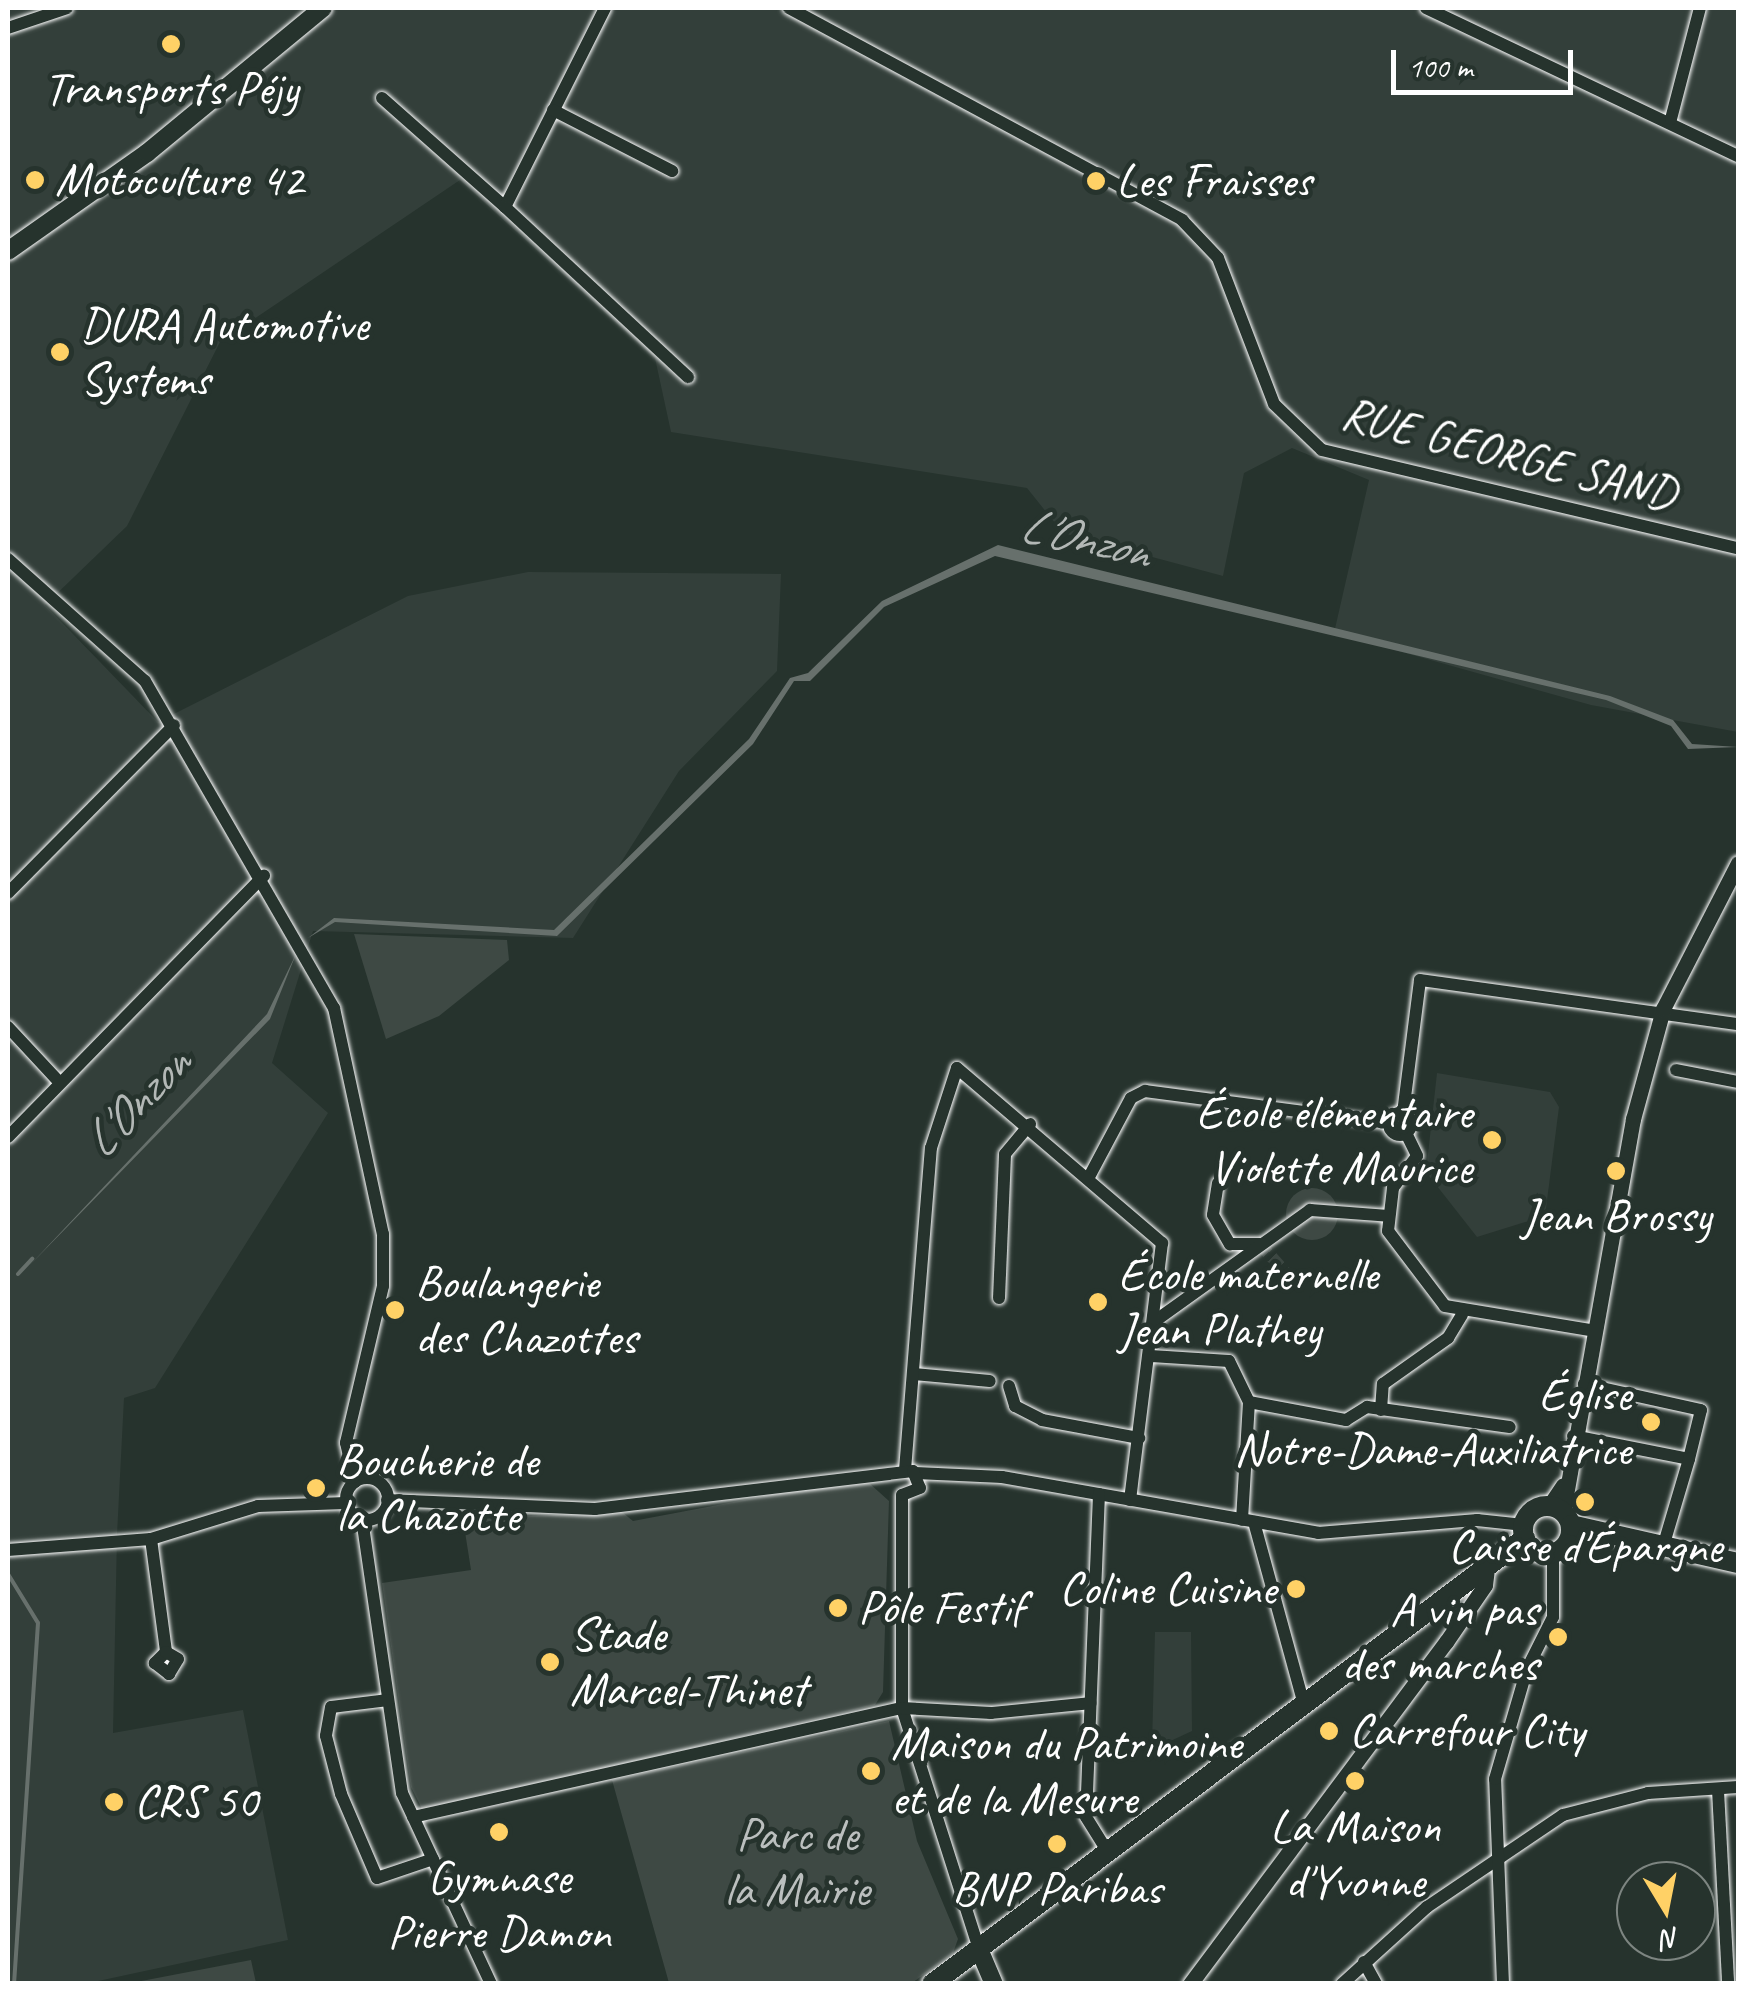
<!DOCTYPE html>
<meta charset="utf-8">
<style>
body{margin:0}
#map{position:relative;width:1746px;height:1991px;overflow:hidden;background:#26332d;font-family:Caveat,sans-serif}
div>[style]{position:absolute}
.built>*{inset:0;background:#333f3a}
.green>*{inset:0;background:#3e4944}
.round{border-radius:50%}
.water>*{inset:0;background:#67706c}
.stream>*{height:4px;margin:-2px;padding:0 2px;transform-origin:2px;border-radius:2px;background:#67706c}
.minor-tunnel>*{height:12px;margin-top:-6px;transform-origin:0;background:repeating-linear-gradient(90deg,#3c4742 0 12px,transparent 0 18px)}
.roads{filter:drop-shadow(0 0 2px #fff) drop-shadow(0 0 2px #fff)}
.minor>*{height:12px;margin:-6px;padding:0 6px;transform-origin:6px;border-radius:6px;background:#26332d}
.minor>.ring{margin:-6px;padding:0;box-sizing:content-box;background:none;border:12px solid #26332d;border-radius:50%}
.tertiary>*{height:15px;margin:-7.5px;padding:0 7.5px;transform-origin:7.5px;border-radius:7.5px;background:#26332d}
.secondary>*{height:18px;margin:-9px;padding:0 9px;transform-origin:9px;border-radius:9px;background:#26332d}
.primary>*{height:20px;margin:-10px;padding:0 10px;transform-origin:10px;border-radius:10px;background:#26332d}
.primary>.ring{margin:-10px;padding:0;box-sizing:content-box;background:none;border:20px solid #26332d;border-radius:50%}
.dots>*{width:28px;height:28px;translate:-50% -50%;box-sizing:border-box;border:5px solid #26332d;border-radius:50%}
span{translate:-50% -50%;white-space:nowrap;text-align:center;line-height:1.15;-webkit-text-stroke:9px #26332d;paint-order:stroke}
.poi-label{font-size:48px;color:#fff}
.left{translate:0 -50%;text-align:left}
.right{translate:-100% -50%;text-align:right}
.street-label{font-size:48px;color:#fff}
.park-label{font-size:48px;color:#bbbfbe}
.water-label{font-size:50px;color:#b3b8b6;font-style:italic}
.frame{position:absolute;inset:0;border:10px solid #fff;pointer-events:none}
.north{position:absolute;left:1616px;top:1861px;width:100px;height:100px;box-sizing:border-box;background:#26332d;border:2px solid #7d8581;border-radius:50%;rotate:170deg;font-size:28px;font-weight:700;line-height:40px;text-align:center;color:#fff}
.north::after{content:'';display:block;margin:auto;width:35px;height:45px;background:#ffd166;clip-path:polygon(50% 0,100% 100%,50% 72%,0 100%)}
.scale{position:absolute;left:1391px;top:50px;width:182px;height:45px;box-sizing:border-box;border:5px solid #fff;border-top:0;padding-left:12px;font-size:30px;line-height:35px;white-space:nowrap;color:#fff;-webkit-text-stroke:8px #26332d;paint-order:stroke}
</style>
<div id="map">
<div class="built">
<div style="clip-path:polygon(8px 8px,1738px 8px,1738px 732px,1591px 705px,1334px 633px,1369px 480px,1292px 448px,1244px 473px,1223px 576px,1063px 533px,1027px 488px,671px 432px,655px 358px,460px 180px,220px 342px,127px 526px,45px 605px,158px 722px,408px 596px,528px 572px,781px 574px,777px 671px,679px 771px,573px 938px,313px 931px,272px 1063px,328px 1113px,155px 1388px,124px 1398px,117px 1535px,113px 1733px,243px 1710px,288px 1940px,89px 1983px,8px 1984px)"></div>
<div style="clip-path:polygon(1437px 1073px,1550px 1092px,1559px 1107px,1545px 1216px,1477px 1237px,1426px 1172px)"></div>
<div style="clip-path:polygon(1155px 1632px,1191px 1632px,1192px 1731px,1164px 1744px,1152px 1744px)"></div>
</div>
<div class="green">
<div style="clip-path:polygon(354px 934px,507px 940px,509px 960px,439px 1016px,386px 1039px)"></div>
<div class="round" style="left:1286px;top:1188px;width:52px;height:52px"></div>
<div style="clip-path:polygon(834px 1483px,869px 1483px,889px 1501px,883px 1692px,875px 1705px,423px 1811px,411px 1787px,382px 1583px,471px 1570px,463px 1519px,622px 1512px,633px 1521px)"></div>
<div style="clip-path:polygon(889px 1721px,917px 1841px,958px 1939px,953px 1953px,912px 1983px,669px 1983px,612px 1780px)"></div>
<div style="clip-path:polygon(251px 1960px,256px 1983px,131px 1983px)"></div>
</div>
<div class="water">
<div style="clip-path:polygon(998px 545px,1610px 696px,1673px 720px,1692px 744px,1738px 747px,1688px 749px,1671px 726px,1606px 700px,995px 556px,884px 607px,810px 681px,794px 681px,753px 744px,557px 936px,335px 922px,308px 938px,334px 918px,554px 930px,749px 739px,790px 678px,808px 673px,882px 601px)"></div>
<div style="clip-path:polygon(296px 954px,270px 1019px,29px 1266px,267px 1014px)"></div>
</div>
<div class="stream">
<div style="left:18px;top:1274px;width:21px;rotate:-47deg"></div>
<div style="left:8px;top:1574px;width:57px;rotate:58.5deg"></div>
<div style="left:38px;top:1623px;width:362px;rotate:93.8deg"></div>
</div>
<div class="minor-tunnel">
<div style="left:1260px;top:1244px;width:38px;rotate:48deg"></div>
</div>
<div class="roads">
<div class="minor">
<div style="left:789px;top:8px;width:447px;rotate:28.3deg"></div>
<div style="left:1182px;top:220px;width:52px;rotate:46.5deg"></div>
<div style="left:1218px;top:258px;width:156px;rotate:69deg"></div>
<div style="left:1274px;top:404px;width:66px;rotate:43.8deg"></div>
<div style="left:1322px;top:450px;width:427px;rotate:13.3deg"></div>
<div style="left:1426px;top:8px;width:345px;rotate:25.4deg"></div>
<div style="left:8px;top:28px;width:62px;rotate:-18.7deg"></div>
<div style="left:382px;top:98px;width:164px;rotate:41.5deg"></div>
<div style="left:505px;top:207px;width:223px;rotate:-63.3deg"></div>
<div style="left:553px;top:110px;width:134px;rotate:27.1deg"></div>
<div style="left:1671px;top:119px;width:115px;rotate:-75.4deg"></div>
<div style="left:505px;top:207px;width:250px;rotate:42.9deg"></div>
<div style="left:8px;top:559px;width:183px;rotate:41.7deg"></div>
<div style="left:145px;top:681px;width:378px;rotate:60deg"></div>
<div style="left:334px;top:1008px;width:231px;rotate:77.8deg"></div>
<div style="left:383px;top:1234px;width:52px;rotate:90deg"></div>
<div style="left:383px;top:1286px;width:161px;rotate:103.3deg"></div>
<div style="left:346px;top:1443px;width:40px;rotate:77deg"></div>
<div style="left:8px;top:893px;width:236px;rotate:-45.3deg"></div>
<div style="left:8px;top:1027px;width:76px;rotate:47.1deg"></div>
<div style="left:1676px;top:1070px;width:63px;rotate:11deg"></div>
<div class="ring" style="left:1389px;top:1113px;width:10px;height:10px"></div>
<div style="left:1403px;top:1113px;width:134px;rotate:-82.7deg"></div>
<div style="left:1420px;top:980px;width:321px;rotate:7.9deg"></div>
<div style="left:1406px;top:1133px;width:25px;rotate:64deg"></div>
<div style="left:1417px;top:1156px;width:40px;rotate:127deg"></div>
<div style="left:1393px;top:1188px;width:43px;rotate:96.6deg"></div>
<div style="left:1388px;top:1231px;width:94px;rotate:52.8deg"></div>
<div style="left:1445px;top:1306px;width:153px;rotate:9.4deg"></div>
<div style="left:8px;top:1137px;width:366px;rotate:-45.6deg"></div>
<div style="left:1089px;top:1177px;width:89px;rotate:-62deg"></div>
<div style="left:1131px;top:1098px;width:16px;rotate:-27deg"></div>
<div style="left:1145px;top:1091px;width:246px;rotate:7.5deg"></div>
<div style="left:1218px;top:1183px;width:32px;rotate:99deg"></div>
<div style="left:1213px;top:1215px;width:34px;rotate:60deg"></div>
<div style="left:1230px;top:1244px;width:30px"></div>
<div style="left:999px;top:1298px;width:144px;rotate:-87.6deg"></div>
<div style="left:1005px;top:1154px;width:39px;rotate:-50deg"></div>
<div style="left:1155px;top:1321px;width:191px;rotate:-35.6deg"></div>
<div style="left:1310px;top:1210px;width:79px;rotate:4.3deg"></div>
<div style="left:1151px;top:1356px;width:78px;rotate:3.7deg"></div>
<div style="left:1229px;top:1361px;width:46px;rotate:64deg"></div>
<div style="left:1249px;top:1402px;width:118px;rotate:93.4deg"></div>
<div style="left:914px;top:1374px;width:76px;rotate:5.3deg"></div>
<div style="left:1009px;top:1386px;width:21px;rotate:73deg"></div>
<div style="left:1015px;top:1406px;width:30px;rotate:27deg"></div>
<div style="left:1042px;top:1420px;width:99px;rotate:10.5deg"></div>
<div style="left:1249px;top:1402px;width:99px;rotate:10.5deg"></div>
<div style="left:1346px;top:1420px;width:25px;rotate:-32deg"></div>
<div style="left:1367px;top:1407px;width:144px;rotate:8deg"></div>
<div style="left:1381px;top:1410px;width:26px;rotate:-86deg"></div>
<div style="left:1383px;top:1384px;width:80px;rotate:-35.3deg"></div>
<div style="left:1448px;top:1338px;width:27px;rotate:-59deg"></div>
<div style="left:1573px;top:1436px;width:118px;rotate:11.2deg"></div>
<div style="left:1689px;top:1459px;width:50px;rotate:-76.2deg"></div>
<div style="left:1701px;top:1410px;width:120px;rotate:-167.5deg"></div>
<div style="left:905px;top:1470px;width:323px;rotate:-85.4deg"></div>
<div style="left:931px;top:1148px;width:84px;rotate:-72deg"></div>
<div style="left:957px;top:1068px;width:270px;rotate:40.5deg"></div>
<div style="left:1162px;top:1243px;width:259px;rotate:97.1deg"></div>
<div style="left:916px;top:1473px;width:86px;rotate:2.7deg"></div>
<div style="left:1002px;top:1477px;width:321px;rotate:10deg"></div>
<div style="left:1318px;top:1533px;width:160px;rotate:-4.7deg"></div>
<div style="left:1477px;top:1520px;width:47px;rotate:6.1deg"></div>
<div class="ring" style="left:346px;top:1478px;width:30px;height:30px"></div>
<div style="left:1099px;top:1494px;width:323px;rotate:92.3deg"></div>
<div style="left:1086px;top:1817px;width:39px;rotate:58deg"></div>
<div style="left:902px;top:1495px;width:213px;rotate:90deg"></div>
<div style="left:902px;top:1708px;width:253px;rotate:72.3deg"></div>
<div style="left:387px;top:1500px;width:208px;rotate:2.5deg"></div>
<div style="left:595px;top:1509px;width:320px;rotate:-6.8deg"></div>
<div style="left:913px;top:1471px;width:18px;rotate:68deg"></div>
<div style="left:920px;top:1488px;width:19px;rotate:159deg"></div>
<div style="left:362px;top:1519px;width:277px;rotate:81.7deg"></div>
<div style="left:402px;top:1793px;width:211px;rotate:65deg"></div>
<div style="left:1254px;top:1522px;width:186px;rotate:74.7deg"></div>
<div style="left:151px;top:1539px;width:114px;rotate:82.4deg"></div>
<div style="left:166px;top:1652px;width:16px;rotate:135deg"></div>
<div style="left:155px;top:1663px;width:18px;rotate:38deg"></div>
<div style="left:169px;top:1674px;width:17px;rotate:-59deg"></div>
<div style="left:178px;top:1659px;width:14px;rotate:-150deg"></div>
<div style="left:1663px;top:1547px;width:92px;rotate:-73.5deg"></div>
<div style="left:8px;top:1550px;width:143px;rotate:-4.4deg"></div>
<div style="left:151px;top:1539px;width:112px;rotate:-17.1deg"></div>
<div style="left:258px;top:1506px;width:88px;rotate:-2deg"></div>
<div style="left:388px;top:1700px;width:57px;rotate:173deg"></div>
<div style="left:331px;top:1707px;width:29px;rotate:100deg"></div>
<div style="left:326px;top:1736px;width:60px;rotate:75.5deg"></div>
<div style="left:341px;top:1794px;width:91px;rotate:66.8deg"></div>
<div style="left:377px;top:1878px;width:59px;rotate:-18.7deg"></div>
<div style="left:1718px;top:1790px;width:194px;rotate:87deg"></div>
<div style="left:413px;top:1817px;width:501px;rotate:-12.57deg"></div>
<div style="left:902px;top:1708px;width:89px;rotate:3.2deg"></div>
<div style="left:991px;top:1713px;width:100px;rotate:-5.7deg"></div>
<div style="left:1364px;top:1962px;width:25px;rotate:61deg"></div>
<div style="left:1342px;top:1984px;width:115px;rotate:-42.2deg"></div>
<div style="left:1427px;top:1907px;width:164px;rotate:-34.1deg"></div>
<div style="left:1563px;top:1815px;width:88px;rotate:-14.5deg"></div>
<div style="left:1648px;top:1793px;width:90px;rotate:-3.8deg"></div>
<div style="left:1503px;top:1984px;width:205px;rotate:-92.2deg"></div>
<div style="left:1495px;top:1779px;width:115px;rotate:-73.8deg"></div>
<div style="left:1527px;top:1669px;width:58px;rotate:-63.4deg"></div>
<div style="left:1553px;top:1617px;width:64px;rotate:-90deg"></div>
</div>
<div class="tertiary">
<div style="left:1549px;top:1506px;width:25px;rotate:-56deg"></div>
<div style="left:1563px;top:1512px;width:399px;rotate:-79.9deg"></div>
<div style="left:1633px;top:1119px;width:114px;rotate:-74.7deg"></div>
<div style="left:1663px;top:1009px;width:164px;rotate:-62.8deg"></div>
<div style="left:1190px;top:1984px;width:427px;rotate:-53.2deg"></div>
<div style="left:1446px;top:1642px;width:69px;rotate:-55.6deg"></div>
<div style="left:1485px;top:1585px;width:25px;rotate:-83deg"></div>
</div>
<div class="secondary">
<div style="left:8px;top:251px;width:170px;rotate:-35.2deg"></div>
<div style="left:147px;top:153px;width:228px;rotate:-39.5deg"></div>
<div style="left:979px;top:1949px;width:38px;rotate:67deg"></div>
</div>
<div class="primary">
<div class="ring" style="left:1523px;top:1506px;width:28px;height:28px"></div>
<div style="left:1571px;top:1525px;width:171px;rotate:12.8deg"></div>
<div style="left:932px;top:1984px;width:742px;rotate:-36.95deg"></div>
</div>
</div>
<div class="dots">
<div style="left:171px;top:44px;background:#ffd166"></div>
<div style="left:35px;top:180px;background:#ffd166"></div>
<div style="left:1096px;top:181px;background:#ffd166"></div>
<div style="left:60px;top:352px;background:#ffd166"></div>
<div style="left:1492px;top:1140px;background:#ffd166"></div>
<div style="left:1616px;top:1171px;background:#ffd166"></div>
<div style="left:1098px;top:1302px;background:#ffd166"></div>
<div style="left:395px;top:1310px;background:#ffd166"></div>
<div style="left:1651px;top:1422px;background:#ffd166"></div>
<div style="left:316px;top:1488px;background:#ffd166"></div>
<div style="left:1585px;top:1502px;background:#ffd166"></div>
<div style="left:1296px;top:1589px;background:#ffd166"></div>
<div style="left:838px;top:1608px;background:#ffd166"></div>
<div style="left:1558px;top:1637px;background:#ffd166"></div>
<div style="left:550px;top:1662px;background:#ffd166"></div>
<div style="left:1329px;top:1731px;background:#ffd166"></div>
<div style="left:871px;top:1771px;background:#ffd166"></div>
<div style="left:1355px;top:1781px;background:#ffd166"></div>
<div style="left:114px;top:1802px;background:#ffd166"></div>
<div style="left:499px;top:1832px;background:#ffd166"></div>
<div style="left:1057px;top:1844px;background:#ffd166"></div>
</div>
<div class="poi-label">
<span style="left:171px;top:89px">Transports Péjy</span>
<span class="left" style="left:55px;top:180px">Motoculture 42</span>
<span class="left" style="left:1116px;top:181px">Les Fraisses</span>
<span class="left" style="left:80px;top:352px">DURA Automotive<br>Systems</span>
<span class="right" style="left:1472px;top:1140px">École élémentaire<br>Violette Maurice</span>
<span style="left:1616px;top:1216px">Jean Brossy</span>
<span class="left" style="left:1118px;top:1302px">École maternelle<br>Jean Plathey</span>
<span class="left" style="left:415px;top:1310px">Boulangerie<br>des Chazottes</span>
<span class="right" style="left:1631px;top:1422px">Église<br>Notre-Dame-Auxiliatrice</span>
<span class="left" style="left:336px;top:1488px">Boucherie de<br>la Chazotte</span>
<span style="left:1585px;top:1547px">Caisse d'Épargne</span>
<span class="right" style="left:1276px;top:1589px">Coline Cuisine</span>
<span class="left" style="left:858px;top:1608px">Pôle Festif</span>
<span class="right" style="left:1538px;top:1637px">A vin pas<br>des marches</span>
<span class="left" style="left:570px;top:1662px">Stade<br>Marcel-Thinet</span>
<span class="left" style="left:1349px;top:1731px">Carrefour City</span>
<span class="left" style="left:891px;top:1771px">Maison du Patrimoine<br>et de la Mesure</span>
<span class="left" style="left:134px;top:1802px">CRS 50</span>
<span style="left:1355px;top:1854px">La Maison<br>d'Yvonne</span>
<span style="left:499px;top:1905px">Gymnase<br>Pierre Damon</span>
<span style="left:1057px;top:1889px">BNP Paribas</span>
</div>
<div class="street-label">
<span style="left:1509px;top:453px;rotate:14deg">RUE GEORGE SAND</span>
</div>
<div class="park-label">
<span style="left:797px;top:1862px">Parc de<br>la Mairie</span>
</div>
<div class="water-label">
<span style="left:1085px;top:538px;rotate:13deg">L'Onzon</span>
<span style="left:136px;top:1102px;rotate:-46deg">L'Onzon</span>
</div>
<div class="frame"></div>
<div class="north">N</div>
<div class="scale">100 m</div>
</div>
